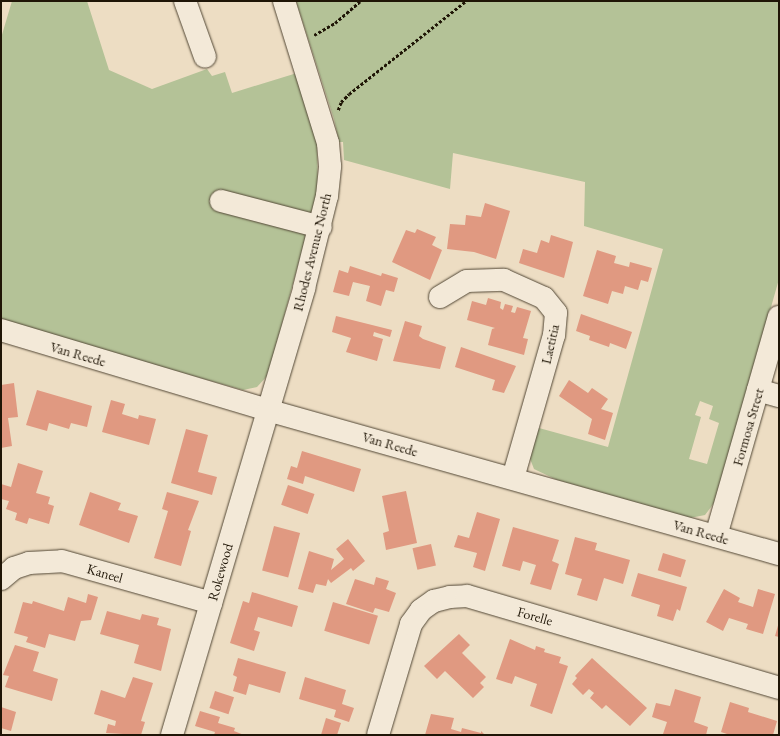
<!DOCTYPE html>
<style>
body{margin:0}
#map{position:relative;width:780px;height:736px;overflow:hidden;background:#edddc3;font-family:"EB Garamond",serif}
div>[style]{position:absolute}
.green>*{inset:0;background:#b4c297}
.building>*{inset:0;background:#e09981;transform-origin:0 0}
.path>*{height:2.5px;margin-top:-1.25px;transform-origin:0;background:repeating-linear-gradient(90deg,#1f1506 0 3px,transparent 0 5px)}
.roads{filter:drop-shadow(0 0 1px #524735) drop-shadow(0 0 1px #524735)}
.minor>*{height:22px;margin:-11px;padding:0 11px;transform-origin:11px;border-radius:11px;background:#f3e9d8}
span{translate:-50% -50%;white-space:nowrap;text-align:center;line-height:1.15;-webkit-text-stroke:3px #f3e9d8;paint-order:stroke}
.street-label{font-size:14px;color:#1f1506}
.frame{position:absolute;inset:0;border:2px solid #1f1506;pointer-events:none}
</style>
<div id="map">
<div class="green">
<div style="clip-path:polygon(12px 1px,87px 1px,109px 70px,152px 89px,207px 69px,212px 76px,225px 72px,232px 93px,297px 73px,317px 143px,318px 192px,268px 375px,257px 387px,243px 390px,1px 322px,1px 38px)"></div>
<div style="clip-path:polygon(evenodd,296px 1px,779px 1px,779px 279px,726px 466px,714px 503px,705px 515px,690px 518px,557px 480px,534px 469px,529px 456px,539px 428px,608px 447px,663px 249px,584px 226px,585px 182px,453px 153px,450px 189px,344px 160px,343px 142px,339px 142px,334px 119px,296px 1px,700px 401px,713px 406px,709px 419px,719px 423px,707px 464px,689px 459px,701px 417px,695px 415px,700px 401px)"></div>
</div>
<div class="building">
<div style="clip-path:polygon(485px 203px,510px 211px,496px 259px,474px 252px,447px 249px,450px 224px,465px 225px,466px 215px,481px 217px)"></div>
<div style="clip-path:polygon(417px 229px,436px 237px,432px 245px,442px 250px,430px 280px,392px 262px,406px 230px,415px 233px)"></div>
<div style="clip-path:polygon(551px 235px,573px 242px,564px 278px,519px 263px,523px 249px,537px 253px,541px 240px,549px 243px)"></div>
<div style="clip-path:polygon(597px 250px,616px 256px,614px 263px,629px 267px,630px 262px,652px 268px,648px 282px,641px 280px,638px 290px,625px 286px,623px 294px,612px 291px,608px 304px,583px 296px)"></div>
<div style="clip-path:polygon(350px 266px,381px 276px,382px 273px,398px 278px,394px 292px,386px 290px,381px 306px,366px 301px,370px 286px,353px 282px,349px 296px,333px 292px,339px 270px,348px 273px)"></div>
<div style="clip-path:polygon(488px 298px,501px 302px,500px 308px,503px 310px,505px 304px,513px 306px,511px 312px,515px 313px,517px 307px,531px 311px,523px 338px,528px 339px,524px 355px,488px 345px,492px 329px,495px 328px,467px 320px,472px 301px,486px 305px)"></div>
<div style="clip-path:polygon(581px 314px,632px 332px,626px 349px,610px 343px,609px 347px,589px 340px,590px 336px,576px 331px)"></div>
<div style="clip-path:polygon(336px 316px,392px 330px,390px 337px,374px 332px,373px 336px,383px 339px,377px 361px,346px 352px,351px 338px,332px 332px)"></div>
<div style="clip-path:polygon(405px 321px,422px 326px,419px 336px,423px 339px,446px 347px,440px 369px,393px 361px)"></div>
<div style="clip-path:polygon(461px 347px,516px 366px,504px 393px,492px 390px,495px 380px,455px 367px)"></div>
<div style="clip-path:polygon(569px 380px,588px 393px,592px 388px,608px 399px,601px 409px,613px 413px,605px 440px,588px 434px,592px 419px,559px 396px)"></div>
<div style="clip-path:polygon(14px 383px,18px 417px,8px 418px,12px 446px,1px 448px,1px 385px)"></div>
<div style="clip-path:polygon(37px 390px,92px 406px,87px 427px,71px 423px,69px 429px,49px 423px,47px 431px,26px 425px)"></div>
<div style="clip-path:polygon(111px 400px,125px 404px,122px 414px,138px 419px,139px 415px,156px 419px,149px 445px,102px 432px)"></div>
<div style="clip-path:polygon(186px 429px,208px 435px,198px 472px,217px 477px,212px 495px,171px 483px)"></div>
<div style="clip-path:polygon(302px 451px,361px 469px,354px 492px,305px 476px,303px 484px,287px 479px,291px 466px,297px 468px)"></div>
<div style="clip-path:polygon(18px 463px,43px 471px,36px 493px,50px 497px,48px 504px,54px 506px,49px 524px,29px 518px,27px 524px,15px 520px,17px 513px,6px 509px,9px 501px,1px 499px,1px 484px,11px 487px)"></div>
<div style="left:288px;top:485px;width:28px;height:21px;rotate:19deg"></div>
<div style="clip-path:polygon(406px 491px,417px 543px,386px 550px,383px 533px,389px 531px,382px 496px)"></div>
<div style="clip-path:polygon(90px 492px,121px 503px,118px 510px,138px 516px,129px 543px,79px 525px)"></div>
<div style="clip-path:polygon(167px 492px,199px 501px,188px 530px,191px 531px,181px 566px,154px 558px,168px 511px,162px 509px)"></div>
<div style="clip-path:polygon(477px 512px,500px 519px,485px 571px,473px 567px,477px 553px,454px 547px,458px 535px,469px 538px)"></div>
<div style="left:274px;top:526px;width:27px;height:46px;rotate:15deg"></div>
<div style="clip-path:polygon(513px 527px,559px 540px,552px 561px,559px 564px,551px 590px,530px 584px,536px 565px,523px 561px,520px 571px,502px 566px)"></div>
<div style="clip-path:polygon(575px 537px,597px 543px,595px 550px,630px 560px,623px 584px,604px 578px,597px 601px,577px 595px,582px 579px,565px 574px)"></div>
<div style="clip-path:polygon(348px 539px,365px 561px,353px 571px,351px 568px,331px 583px,328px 579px,326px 586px,316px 584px,313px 593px,298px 589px,309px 551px,334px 559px,331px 570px,344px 559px,336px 549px)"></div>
<div style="left:431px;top:544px;width:22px;height:19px;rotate:77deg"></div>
<div style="left:663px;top:553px;width:24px;height:18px;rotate:17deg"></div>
<div style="clip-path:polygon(638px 573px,687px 587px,680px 611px,677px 609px,673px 621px,657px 616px,660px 605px,631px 596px)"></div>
<div style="clip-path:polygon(376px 577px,389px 581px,386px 589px,396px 593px,389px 612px,375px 608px,373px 613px,346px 604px,355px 579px,374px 585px)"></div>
<div style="clip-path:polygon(724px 589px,740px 598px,738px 602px,753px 607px,758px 589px,775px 594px,763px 634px,746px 629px,748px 624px,729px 618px,723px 631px,706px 622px)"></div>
<div style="clip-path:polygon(252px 592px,298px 606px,292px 627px,258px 617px,254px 630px,260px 632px,254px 651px,230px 643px,243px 601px,249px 603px)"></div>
<div style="clip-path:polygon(88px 594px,98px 597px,91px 620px,81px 621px,75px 641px,49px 634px,45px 648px,26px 642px,28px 637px,14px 633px,23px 602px,32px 604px,33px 601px,64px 611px,68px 597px,86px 603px)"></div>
<div style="left:333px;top:602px;width:47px;height:30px;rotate:17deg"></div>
<div style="clip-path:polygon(107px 611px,140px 620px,142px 614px,159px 618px,157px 625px,171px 629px,161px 671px,134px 663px,139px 645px,100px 634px)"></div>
<div style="clip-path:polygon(779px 622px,779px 637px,775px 636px)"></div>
<div style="clip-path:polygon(459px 634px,470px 645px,462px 653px,486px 677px,480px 683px,484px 687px,473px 698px,445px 671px,437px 679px,424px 666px)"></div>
<div style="clip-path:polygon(510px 639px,535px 650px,536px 646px,545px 649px,544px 652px,561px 657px,559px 663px,568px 666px,552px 714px,530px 706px,537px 684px,515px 676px,512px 684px,496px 679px)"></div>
<div style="clip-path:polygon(15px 645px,39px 652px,33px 671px,58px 679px,52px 701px,5px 687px,9px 676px,3px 675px)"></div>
<div style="clip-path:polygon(238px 658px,286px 672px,280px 693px,249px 684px,246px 695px,233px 691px,237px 677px,233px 675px)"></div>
<div style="clip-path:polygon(592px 658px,647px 708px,630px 726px,606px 705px,602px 709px,590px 698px,594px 693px,589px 689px,583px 695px,572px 684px,577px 678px,575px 676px)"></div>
<div style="clip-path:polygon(133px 677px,153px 683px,141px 721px,145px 722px,141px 735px,106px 733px,108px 724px,115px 726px,116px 721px,94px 714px,101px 690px,125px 698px)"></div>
<div style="clip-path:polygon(305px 677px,346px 690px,342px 704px,354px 708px,349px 722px,334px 717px,336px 710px,299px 699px)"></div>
<div style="clip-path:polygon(675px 689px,701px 697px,694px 722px,708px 727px,706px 735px,663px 734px,667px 722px,652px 717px,656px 703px,670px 706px)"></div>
<div style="left:215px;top:691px;width:20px;height:18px;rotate:18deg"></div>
<div style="clip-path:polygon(730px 702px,749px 708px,748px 712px,777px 721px,773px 735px,730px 735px,721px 732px)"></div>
<div style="clip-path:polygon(1px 707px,16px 712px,11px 731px,1px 728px)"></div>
<div style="clip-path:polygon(200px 711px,220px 717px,218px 723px,235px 728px,234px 731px,244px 735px,214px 735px,215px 732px,195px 726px)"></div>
<div style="clip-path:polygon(431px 714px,454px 718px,451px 729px,461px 732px,462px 728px,481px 733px,481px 731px,485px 735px,425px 735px)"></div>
<div style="clip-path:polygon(326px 718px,341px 723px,337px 735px,321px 735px)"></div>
</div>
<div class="path">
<div style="left:314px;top:35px;width:24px;rotate:-30deg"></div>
<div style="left:335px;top:23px;width:33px;rotate:-41deg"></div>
<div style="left:338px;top:110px;width:9px;rotate:-69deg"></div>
<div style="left:341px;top:102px;width:11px;rotate:-45deg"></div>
<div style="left:349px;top:94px;width:149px;rotate:-38.5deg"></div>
</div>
<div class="roads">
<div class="minor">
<div style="left:185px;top:1px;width:59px;rotate:70.3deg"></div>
<div style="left:221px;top:201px;width:103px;rotate:14.6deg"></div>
<div style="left:440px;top:297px;width:31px;rotate:-31deg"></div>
<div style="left:467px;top:281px;width:37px;rotate:-2deg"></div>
<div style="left:504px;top:280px;width:44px;rotate:24.2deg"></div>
<div style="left:544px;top:298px;width:19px;rotate:51deg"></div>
<div style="left:556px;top:313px;width:22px;rotate:95deg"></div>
<div style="left:554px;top:335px;width:149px;rotate:106deg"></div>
<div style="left:1px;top:330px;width:278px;rotate:16.7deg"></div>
<div style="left:267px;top:410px;width:532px;rotate:15.71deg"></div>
<div style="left:758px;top:390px;width:22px;rotate:16deg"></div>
<div style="left:716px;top:536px;width:228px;rotate:-74deg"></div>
<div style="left:1px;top:579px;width:17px;rotate:-40deg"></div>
<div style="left:14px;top:568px;width:16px;rotate:-18deg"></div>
<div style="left:29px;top:563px;width:33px;rotate:-3deg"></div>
<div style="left:62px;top:561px;width:155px;rotate:15.7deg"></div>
<div style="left:172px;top:735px;width:466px;rotate:-73.5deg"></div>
<div style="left:304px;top:288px;width:95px;rotate:-76deg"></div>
<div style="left:327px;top:196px;width:30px;rotate:-84deg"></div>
<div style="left:330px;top:166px;width:23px;rotate:-95deg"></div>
<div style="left:328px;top:143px;width:149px;rotate:-107.2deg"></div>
<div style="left:378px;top:735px;width:116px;rotate:-73.4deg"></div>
<div style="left:411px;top:624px;width:17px;rotate:-54deg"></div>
<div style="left:421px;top:610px;width:16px;rotate:-35deg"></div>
<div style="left:434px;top:601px;width:16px;rotate:-14deg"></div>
<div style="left:450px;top:597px;width:17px;rotate:-3deg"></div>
<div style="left:467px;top:596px;width:325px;rotate:16.4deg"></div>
</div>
</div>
<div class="street-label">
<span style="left:312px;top:252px;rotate:-76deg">Rhodes Avenue North</span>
<span style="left:550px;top:344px;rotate:-77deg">Laetitia</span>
<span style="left:78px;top:354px;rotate:16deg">Van Reede</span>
<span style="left:748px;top:427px;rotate:-74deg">Formosa Street</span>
<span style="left:390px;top:444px;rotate:16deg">Van Reede</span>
<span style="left:701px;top:532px;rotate:16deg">Van Reede</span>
<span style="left:220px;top:572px;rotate:-74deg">Rokewood</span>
<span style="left:105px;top:573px;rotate:16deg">Kaneel</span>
<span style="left:535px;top:616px;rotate:16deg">Forelle</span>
</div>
<div class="frame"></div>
</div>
